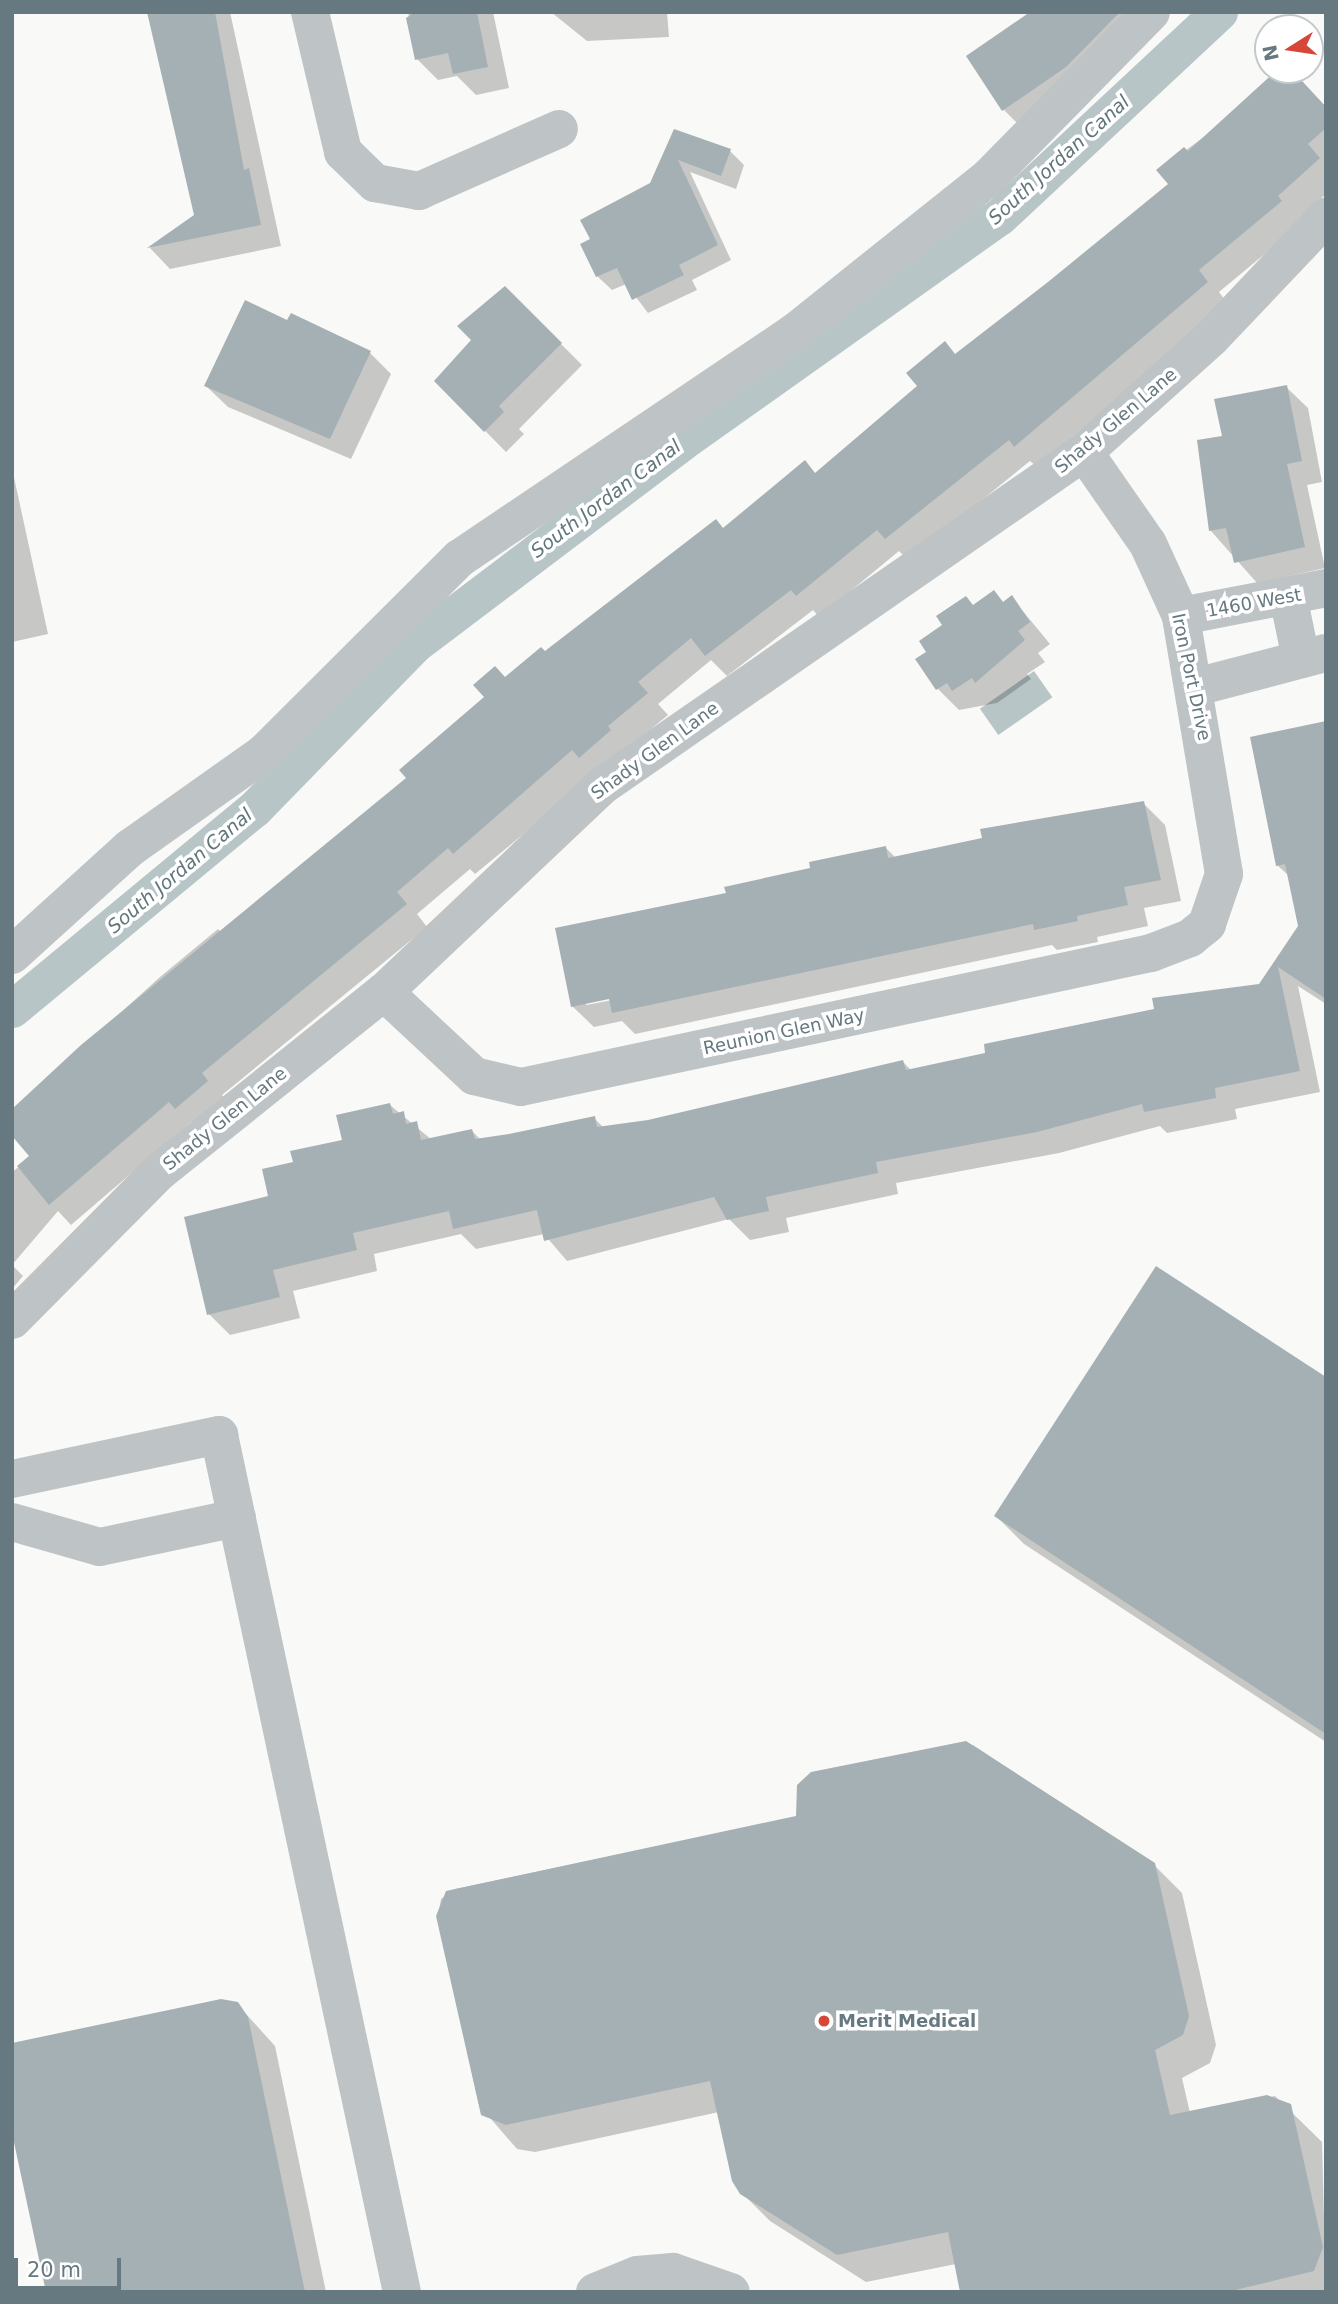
<!DOCTYPE html>
<style>
body{margin:0}
#map{position:relative;width:1338px;height:2304px;overflow:hidden;background:#f9f9f7;font-family:"DejaVu Sans",sans-serif}
div>[style]{position:absolute}
.water>*{inset:0;background:#b7c5c7;transform-origin:0 0}
.shadow>*{inset:0;background:#0003}
.canal>*{height:37px;margin:-18.5px;padding:0 18.5px;transform-origin:18.5px;border-radius:18.5px;background:#b7c5c7}
.building>*{inset:0;background:#a5b0b4}
.minor>*{height:38px;margin:-19px;padding:0 19px;transform-origin:19px;border-radius:19px;background:#bec4c6}
.dots>*{width:19px;height:19px;translate:-50% -50%;box-sizing:border-box;border:4px solid #fff;border-radius:50%}
span{translate:-50% -50%;white-space:nowrap;text-align:center;line-height:1.15;-webkit-text-stroke:7px #fff;paint-order:stroke}
.street-label{font-size:18px;color:#667880}
.poi-label{font-size:18px;color:#667880;font-weight:700}
.left{translate:0 -50%;text-align:left}
.water-label{font-size:19px;color:#617679;font-style:italic}
.frame{position:absolute;inset:0;border:14px solid #667880;pointer-events:none}
.north{position:absolute;left:1254px;top:14px;width:70px;height:70px;box-sizing:border-box;background:#fff;border:2px solid #c2c9cc;border-radius:50%;rotate:258deg;font-size:19px;font-weight:700;line-height:28px;text-align:center;color:#667880}
.north::after{content:'';display:block;margin:auto;width:24px;height:32px;background:#d74739;clip-path:polygon(50% 0,100% 100%,50% 72%,0 100%)}
.scale{position:absolute;left:14px;top:2258px;width:107px;height:32px;box-sizing:border-box;border:4px solid #667880;border-top:0;padding-left:9px;font-size:21px;line-height:24px;white-space:nowrap;color:#667880;-webkit-text-stroke:5px #fff;paint-order:stroke}
</style>
<div id="map">
<div class="water">
<div style="left:1034px;top:671px;width:32px;height:66px;rotate:55deg"></div>
</div>
<div class="shadow">
<div style="clip-path:polygon(149px 12px,230px 12px,281px 246px,170px 269px,150px 248px,196px 216px)"></div>
<div style="clip-path:polygon(408px 12px,493px 12px,509px 88px,476px 95px,457px 76px,438px 80px,417px 59px)"></div>
<div style="clip-path:polygon(551px 12px,667px 12px,669px 37px,587px 41px)"></div>
<div style="clip-path:polygon(1033px 12px,1149px 12px,1031px 137px,1003px 109px)"></div>
<div style="clip-path:polygon(1280px 70px,1291px 70px,1326px 107px,1326px 194px,1298px 219px,1302px 223px,1219px 292px,1228px 304px,1037px 467px,1030px 461px,908px 560px,899px 551px,819px 617px,813px 610px,727px 676px,711px 660px,658px 704px,668px 715px,475px 874px,470px 869px,417px 914px,427px 927px,222px 1095px,228px 1103px,191px 1122px,71px 1225px,58px 1211px,12px 1265px,12px 1172px,32px 1157px,12px 1111px,160px 977px,218px 929px,224px 935px,409px 778px,506px 679px,724px 529px,805px 463px,816px 474px,1170px 184px,1159px 170px,1231px 117px)"></div>
<div style="clip-path:polygon(675px 131px,730px 151px,744px 165px,736px 189px,690px 172px,731px 260px,692px 280px,697px 290px,648px 313px,626px 284px,612px 290px,597px 276px,592px 240px,651px 184px)"></div>
<div style="clip-path:polygon(505px 288px,582px 365px,519px 429px,524px 434px,506px 452px,436px 381px,474px 340px)"></div>
<div style="clip-path:polygon(288px 323px,370px 353px,391px 374px,351px 459px,228px 407px,206px 386px)"></div>
<div style="clip-path:polygon(1286px 387px,1308px 408px,1322px 482px,1307px 485px,1325px 568px,1257px 583px,1211px 531px,1224px 437px)"></div>
<div style="clip-path:polygon(12px 468px,48px 634px,12px 642px)"></div>
<div style="clip-path:polygon(994px 593px,1004px 603px,1012px 598px,1050px 644px,1038px 653px,1045px 662px,1027px 674px,1031px 679px,997px 703px,959px 710px,938px 689px,928px 652px)"></div>
<div style="clip-path:polygon(1326px 723px,1326px 1004px,1298px 986px,1320px 1092px,1235px 1109px,1237px 1119px,1167px 1133px,1160px 1126px,1059px 1153px,896px 1183px,898px 1194px,786px 1218px,789px 1232px,750px 1240px,729px 1219px,567px 1261px,544px 1234px,476px 1249px,461px 1234px,374px 1254px,377px 1271px,293px 1291px,300px 1318px,230px 1335px,209px 1314px,295px 1164px,344px 1141px,390px 1105px,432px 1140px,472px 1131px,481px 1140px,594px 1118px,604px 1128px,649px 1122px,903px 1062px,911px 1070px,987px 1054px,1260px 986px,1300px 926px,1290px 877px,1277px 865px)"></div>
<div style="clip-path:polygon(evenodd,1143px 803px,1165px 825px,1181px 901px,1144px 908px,1148px 926px,1097px 937px,1098px 942px,1057px 950px,1052px 945px,635px 1034px,622px 1021px,594px 1027px,572px 1006px,728px 895px,885px 847px,896px 858px,1143px 803px,617px 995px,618px 999px,586px 1005px,586px 1002px,617px 995px)"></div>
<div style="clip-path:polygon(12px 1265px,23px 1276px,12px 1289px)"></div>
<div style="clip-path:polygon(1326px 1379px,1326px 1742px,1024px 1544px,996px 1516px)"></div>
<div style="clip-path:polygon(959px 1743px,973px 1745px,1154px 1865px,1182px 1893px,1216px 2045px,1210px 2063px,1182px 2078px,1190px 2113px,1275px 2096px,1322px 2142px,1326px 2292px,962px 2292px,956px 2264px,866px 2282px,770px 2221px,742px 2193px,719px 2112px,535px 2152px,517px 2149px,479px 2105px,438px 1916px,441px 1899px,455px 1889px,798px 1817px)"></div>
<div style="clip-path:polygon(237px 2004px,275px 2046px,326px 2292px,47px 2292px)"></div>
</div>
<div class="canal">
<div style="left:12px;top:1009px;width:314px;rotate:-39.6deg"></div>
<div style="left:254px;top:809px;width:231px;rotate:-45.7deg"></div>
<div style="left:415px;top:644px;width:335px;rotate:-37.1deg"></div>
<div style="left:682px;top:442px;width:389px;rotate:-35.4deg"></div>
<div style="left:999px;top:217px;width:301px;rotate:-43deg"></div>
</div>
<div class="building">
<div style="clip-path:polygon(147px 12px,215px 12px,244px 170px,249px 168px,261px 225px,147px 248px,194px 215px)"></div>
<div style="clip-path:polygon(415px 12px,477px 12px,488px 67px,453px 74px,448px 53px,415px 60px,406px 18px)"></div>
<div style="clip-path:polygon(1030px 12px,1120px 12px,1066px 67px,1002px 111px,966px 56px)"></div>
<div style="clip-path:polygon(1277px 70px,1292px 70px,1326px 107px,1326px 128px,1308px 144px,1320px 158px,1278px 196px,1282px 201px,1199px 270px,1208px 282px,1014px 447px,1009px 440px,885px 539px,877px 530px,796px 596px,791px 590px,705px 656px,691px 638px,638px 682px,648px 693px,608px 726px,611px 730px,579px 758px,572px 750px,453px 854px,448px 848px,397px 892px,407px 904px,202px 1073px,208px 1081px,175px 1109px,169px 1102px,49px 1205px,17px 1166px,29px 1156px,12px 1136px,12px 1109px,81px 1045px,406px 778px,399px 770px,484px 697px,473px 685px,495px 666px,505px 677px,541px 647px,545px 651px,716px 519px,723px 528px,805px 460px,815px 473px,917px 386px,906px 373px,945px 341px,955px 354px,1048px 282px,1168px 184px,1156px 170px,1184px 147px,1188px 151px)"></div>
<div style="clip-path:polygon(674px 129px,731px 149px,721px 176px,678px 160px,718px 245px,679px 265px,684px 275px,632px 300px,617px 268px,596px 277px,580px 244px,590px 239px,580px 220px,650px 183px)"></div>
<div style="clip-path:polygon(505px 286px,562px 343px,499px 406px,504px 412px,484px 432px,434px 381px,471px 340px,457px 326px)"></div>
<div style="clip-path:polygon(245px 300px,287px 320px,291px 313px,371px 351px,330px 439px,204px 386px)"></div>
<div style="clip-path:polygon(1287px 385px,1302px 461px,1287px 464px,1305px 547px,1234px 563px,1226px 528px,1209px 531px,1197px 440px,1222px 436px,1214px 399px)"></div>
<div style="clip-path:polygon(994px 590px,1003px 602px,1012px 595px,1030px 622px,1018px 631px,1025px 640px,975px 683px,972px 678px,952px 691px,947px 683px,936px 690px,915px 659px,926px 652px,919px 641px,942px 625px,936px 616px,966px 596px,973px 605px)"></div>
<div style="clip-path:polygon(1326px 721px,1326px 999px,1278px 967px,1300px 1071px,1215px 1088px,1216px 1098px,1144px 1112px,1142px 1104px,1037px 1132px,876px 1162px,878px 1173px,766px 1197px,769px 1211px,727px 1220px,714px 1197px,544px 1241px,537px 1210px,453px 1229px,449px 1211px,353px 1233px,357px 1250px,273px 1270px,280px 1297px,207px 1315px,184px 1217px,268px 1196px,262px 1169px,293px 1162px,290px 1151px,342px 1140px,336px 1115px,390px 1103px,393px 1114px,404px 1111px,406px 1124px,417px 1121px,421px 1140px,472px 1129px,475px 1139px,509px 1134px,595px 1116px,597px 1127px,648px 1120px,903px 1060px,906px 1070px,985px 1053px,984px 1044px,1154px 1009px,1152px 998px,1259px 984px,1298px 926px,1285px 864px,1276px 866px,1250px 737px)"></div>
<div style="clip-path:polygon(1144px 801px,1161px 880px,1124px 887px,1128px 905px,1077px 916px,1078px 921px,1034px 930px,1033px 924px,612px 1013px,609px 999px,571px 1007px,555px 928px,726px 893px,724px 887px,810px 868px,809px 862px,886px 846px,888px 858px,982px 838px,980px 829px)"></div>
<div style="clip-path:polygon(1156px 1266px,1326px 1377px,1326px 1734px,994px 1516px)"></div>
<div style="clip-path:polygon(966px 1741px,1155px 1863px,1189px 2016px,1183px 2035px,1155px 2050px,1170px 2115px,1267px 2095px,1291px 2104px,1323px 2247px,1314px 2271px,1227px 2292px,960px 2292px,948px 2232px,837px 2255px,740px 2194px,732px 2181px,710px 2081px,506px 2125px,481px 2115px,436px 1916px,446px 1891px,796px 1816px,797px 1785px,811px 1772px)"></div>
<div style="clip-path:polygon(221px 1999px,238px 2002px,248px 2017px,305px 2292px,46px 2292px,12px 2133px,12px 2043px)"></div>
</div>
<div class="minor">
<div style="left:310px;top:12px;width:144px;rotate:76.7deg"></div>
<div style="left:343px;top:152px;width:45px;rotate:44.1deg"></div>
<div style="left:375px;top:183px;width:45px;rotate:10.3deg"></div>
<div style="left:419px;top:191px;width:153px;rotate:-23.9deg"></div>
<div style="left:1288px;top:596px;width:64px;rotate:78.3deg"></div>
<div style="left:1181px;top:616px;width:148px;rotate:-10.9deg"></div>
<div style="left:1196px;top:687px;width:134px;rotate:-14.7deg"></div>
<div style="left:12px;top:955px;width:159px;rotate:-42.2deg"></div>
<div style="left:130px;top:848px;width:164px;rotate:-35.3deg"></div>
<div style="left:264px;top:753px;width:276px;rotate:-44.9deg"></div>
<div style="left:460px;top:558px;width:404px;rotate:-34deg"></div>
<div style="left:795px;top:332px;width:248px;rotate:-38.6deg"></div>
<div style="left:989px;top:177px;width:231px;rotate:-45.5deg"></div>
<div style="left:384px;top:992px;width:123px;rotate:43deg"></div>
<div style="left:474px;top:1076px;width:48px;rotate:13.2deg"></div>
<div style="left:521px;top:1087px;width:644px;rotate:-12.01deg"></div>
<div style="left:1151px;top:953px;width:42px;rotate:-21deg"></div>
<div style="left:1190px;top:938px;width:22px;rotate:-39deg"></div>
<div style="left:1207px;top:924px;width:53px;rotate:-71.2deg"></div>
<div style="left:1224px;top:874px;width:262px;rotate:-99.5deg"></div>
<div style="left:1181px;top:616px;width:79px;rotate:-114.6deg"></div>
<div style="left:1148px;top:544px;width:112px;rotate:-124.8deg"></div>
<div style="left:12px;top:1320px;width:209px;rotate:-45.2deg"></div>
<div style="left:159px;top:1172px;width:288px;rotate:-38.7deg"></div>
<div style="left:384px;top:992px;width:300px;rotate:-43.4deg"></div>
<div style="left:602px;top:786px;width:586px;rotate:-34.72deg"></div>
<div style="left:1084px;top:452px;width:172px;rotate:-41.9deg"></div>
<div style="left:1212px;top:337px;width:166px;rotate:-46.5deg"></div>
<div style="left:12px;top:1479px;width:212px;rotate:-12deg"></div>
<div style="left:219px;top:1435px;width:876px;rotate:77.95deg"></div>
<div style="left:12px;top:1522px;width:91px;rotate:15.9deg"></div>
<div style="left:100px;top:1547px;width:140px;rotate:-12deg"></div>
<div style="left:595px;top:2292px;width:45px;rotate:-22deg"></div>
<div style="left:637px;top:2275px;width:36px;rotate:-5deg"></div>
<div style="left:673px;top:2272px;width:61px;rotate:19deg"></div>
</div>
<div class="dots">
<div style="left:824px;top:2021px;background:#d74739"></div>
</div>
<div class="street-label">
<span style="left:1116px;top:421px;rotate:-40deg">Shady Glen Lane</span>
<span style="left:1254px;top:603px;rotate:-10deg">1460 West</span>
<span style="left:1191px;top:677px;rotate:78deg">Iron Port Drive</span>
<span style="left:655px;top:751px;rotate:-36deg">Shady Glen Lane</span>
<span style="left:784px;top:1032px;rotate:-12deg">Reunion Glen Way</span>
<span style="left:225px;top:1119px;rotate:-39deg">Shady Glen Lane</span>
</div>
<div class="poi-label">
<span class="left" style="left:838px;top:2021px">Merit Medical</span>
</div>
<div class="water-label">
<span style="left:1059px;top:160px;rotate:-42deg">South Jordan Canal</span>
<span style="left:606px;top:499px;rotate:-37deg">South Jordan Canal</span>
<span style="left:180px;top:871px;rotate:-40deg">South Jordan Canal</span>
</div>
<div class="frame"></div>
<div class="north">N</div>
<div class="scale">20 m</div>
</div>
